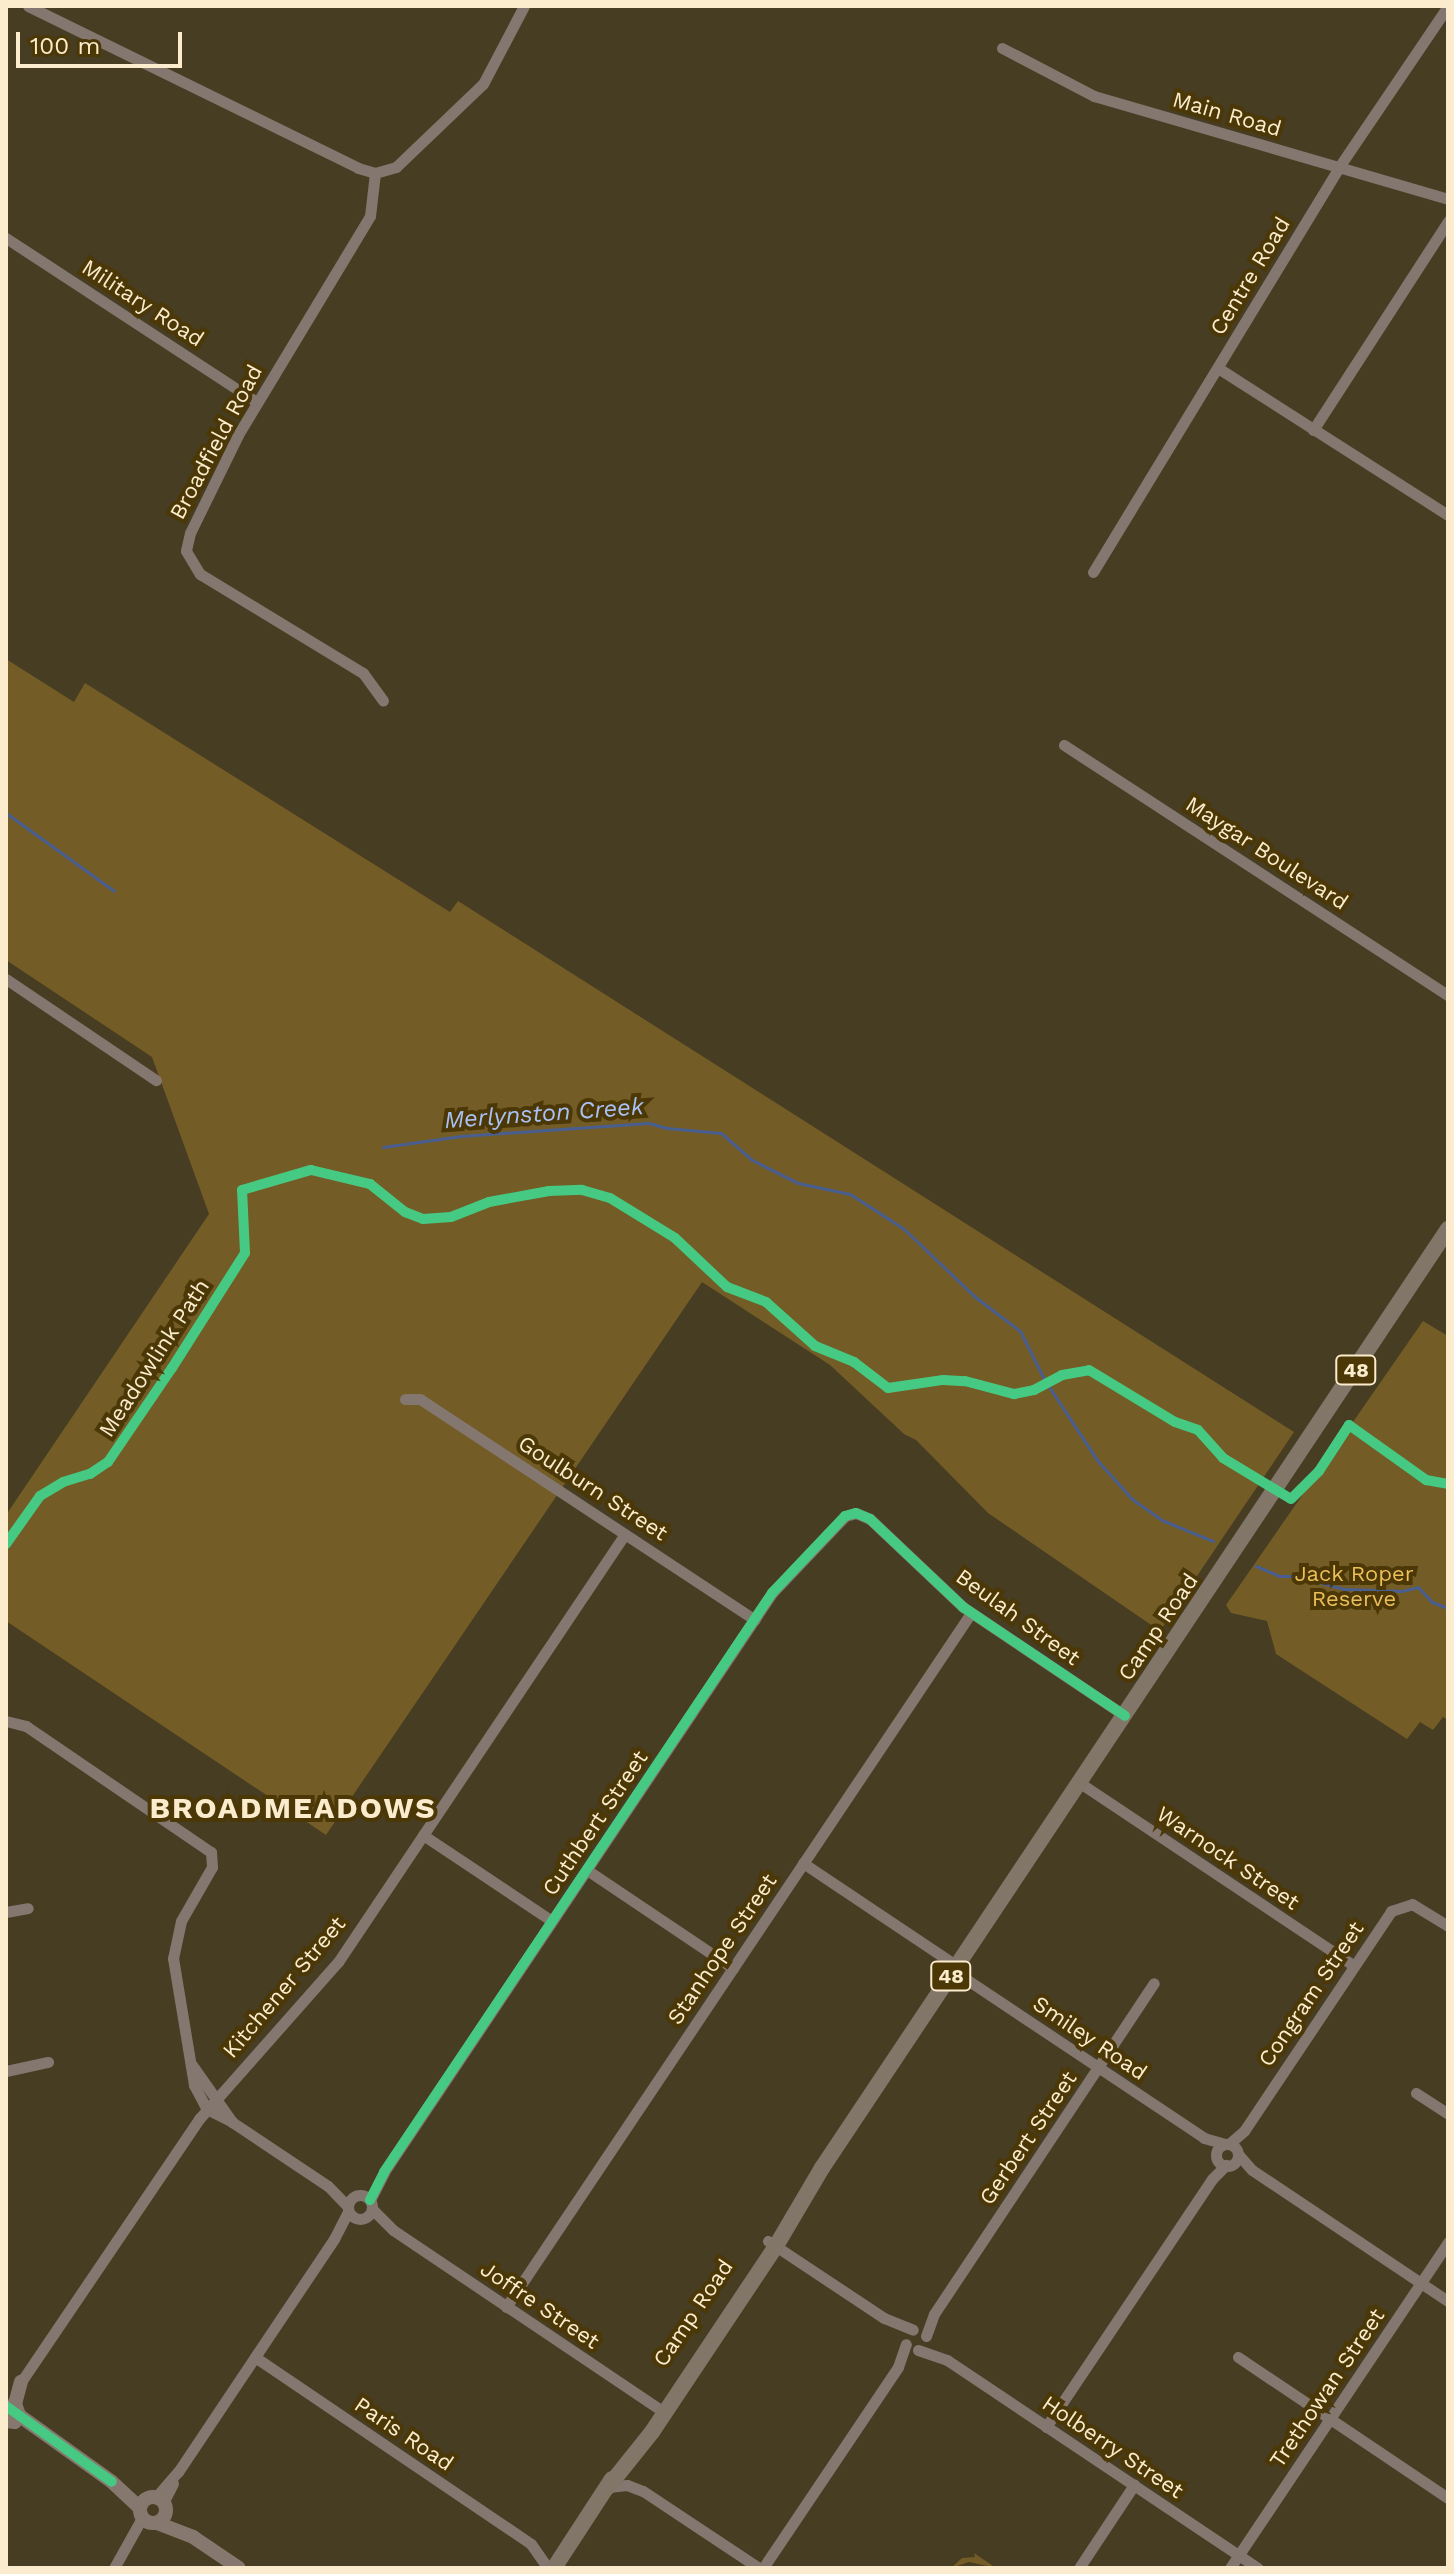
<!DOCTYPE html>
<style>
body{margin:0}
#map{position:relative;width:1454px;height:2574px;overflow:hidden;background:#473d23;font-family:"Work Sans",sans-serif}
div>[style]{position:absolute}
.green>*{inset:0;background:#735c25}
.stream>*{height:3px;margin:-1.5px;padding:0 1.5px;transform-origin:1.5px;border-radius:1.5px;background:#495f92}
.street>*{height:11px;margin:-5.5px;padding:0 5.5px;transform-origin:5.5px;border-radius:5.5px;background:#83776f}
.street>.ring{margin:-5.5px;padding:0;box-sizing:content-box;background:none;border:11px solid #83776f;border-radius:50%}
.secondary>*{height:14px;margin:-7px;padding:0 7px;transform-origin:7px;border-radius:7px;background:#86786e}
.secondary>.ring{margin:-7px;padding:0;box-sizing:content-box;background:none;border:14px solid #86786e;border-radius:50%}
.primary>*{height:16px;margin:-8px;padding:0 8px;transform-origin:8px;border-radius:8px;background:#827669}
.cycleway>*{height:10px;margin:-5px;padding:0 5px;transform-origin:5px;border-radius:5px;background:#46c982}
span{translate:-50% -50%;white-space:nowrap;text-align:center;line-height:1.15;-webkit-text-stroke:8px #4b3806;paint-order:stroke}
.shield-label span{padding:2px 6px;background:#4b3806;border:2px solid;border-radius:6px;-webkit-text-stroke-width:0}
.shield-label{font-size:20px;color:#fbecce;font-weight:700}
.street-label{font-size:22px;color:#fbecce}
.park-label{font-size:22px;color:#ecbf5b}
.water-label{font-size:24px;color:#a9c1f4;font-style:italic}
.district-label{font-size:30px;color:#fbecce;font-weight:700;letter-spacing:2px}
.frame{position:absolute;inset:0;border:8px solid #fbecce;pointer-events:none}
.scale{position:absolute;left:16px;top:32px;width:166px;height:36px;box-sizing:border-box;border:4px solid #fbecce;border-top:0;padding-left:10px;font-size:24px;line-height:28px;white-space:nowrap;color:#fbecce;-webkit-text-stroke:6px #4b3806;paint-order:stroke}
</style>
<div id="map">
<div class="green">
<div style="clip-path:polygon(6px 659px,74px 702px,85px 683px,450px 912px,458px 901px,1294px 1432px,1160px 1631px,988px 1513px,916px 1440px,904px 1434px,830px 1365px,702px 1282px,326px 1835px,6px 1621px,6px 1515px,209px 1214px,152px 1057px,6px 960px)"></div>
<div style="clip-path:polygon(1423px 1321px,1448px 1336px,1448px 1720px,1443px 1717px,1433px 1730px,1420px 1722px,1407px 1739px,1276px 1654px,1267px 1621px,1231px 1613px,1226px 1605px)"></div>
<div style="clip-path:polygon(974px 2553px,996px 2568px,969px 2562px,951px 2568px,962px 2558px,975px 2557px)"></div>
</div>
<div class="stream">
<div style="left:6px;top:813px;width:133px;rotate:35.8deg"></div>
<div style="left:383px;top:1147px;width:79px;rotate:-8deg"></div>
<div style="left:461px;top:1136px;width:188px;rotate:-4deg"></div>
<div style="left:649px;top:1123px;width:19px;rotate:16deg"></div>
<div style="left:667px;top:1128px;width:54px;rotate:5.3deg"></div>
<div style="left:721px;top:1133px;width:41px;rotate:41.1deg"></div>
<div style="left:752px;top:1160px;width:51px;rotate:26.6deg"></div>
<div style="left:798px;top:1183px;width:53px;rotate:11.9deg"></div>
<div style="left:850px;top:1194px;width:64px;rotate:32.9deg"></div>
<div style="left:904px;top:1229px;width:97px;rotate:43.7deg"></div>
<div style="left:974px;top:1296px;width:58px;rotate:37.3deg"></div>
<div style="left:1020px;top:1331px;width:54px;rotate:63.4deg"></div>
<div style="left:1044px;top:1379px;width:97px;rotate:56.8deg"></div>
<div style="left:1097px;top:1460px;width:52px;rotate:48.1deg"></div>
<div style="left:1132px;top:1499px;width:39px;rotate:35deg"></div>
<div style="left:1164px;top:1521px;width:53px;rotate:22.2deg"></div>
<div style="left:1256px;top:1566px;width:25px;rotate:23deg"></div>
<div style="left:1279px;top:1576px;width:16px"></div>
<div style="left:1295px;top:1576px;width:51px;rotate:14.9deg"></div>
<div style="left:1344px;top:1589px;width:58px;rotate:2deg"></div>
<div style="left:1402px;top:1591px;width:16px;rotate:-14deg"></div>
<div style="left:1418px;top:1587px;width:21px;rotate:47deg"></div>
<div style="left:1432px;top:1602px;width:17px;rotate:21deg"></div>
</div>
<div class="street">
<div style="left:28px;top:6px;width:368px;rotate:26.1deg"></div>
<div style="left:358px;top:168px;width:18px;rotate:16deg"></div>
<div style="left:375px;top:173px;width:22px;rotate:-16deg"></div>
<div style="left:396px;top:167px;width:120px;rotate:-43.7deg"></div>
<div style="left:483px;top:84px;width:88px;rotate:-62.3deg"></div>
<div style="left:1002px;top:48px;width:104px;rotate:27.6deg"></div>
<div style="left:1094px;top:96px;width:369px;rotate:16.2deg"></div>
<div style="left:375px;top:173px;width:43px;rotate:96.6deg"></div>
<div style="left:370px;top:216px;width:256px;rotate:121.1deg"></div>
<div style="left:238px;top:435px;width:109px;rotate:116.1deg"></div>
<div style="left:190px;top:533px;width:18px;rotate:103deg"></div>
<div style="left:186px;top:551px;width:27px;rotate:59deg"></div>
<div style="left:200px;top:574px;width:191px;rotate:31.3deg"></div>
<div style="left:363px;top:673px;width:34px;rotate:54deg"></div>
<div style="left:6px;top:238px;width:300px;rotate:33.2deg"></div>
<div style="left:1218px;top:368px;width:273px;rotate:32.6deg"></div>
<div style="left:1313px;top:430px;width:249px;rotate:-57.1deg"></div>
<div style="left:1093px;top:572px;width:474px;rotate:-58.7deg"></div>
<div style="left:1339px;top:167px;width:194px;rotate:-55.9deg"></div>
<div style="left:1064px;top:745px;width:458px;rotate:33.1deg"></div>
<div style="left:6px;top:979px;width:181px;rotate:34deg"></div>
<div style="left:405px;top:1399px;width:15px"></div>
<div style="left:420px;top:1399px;width:401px;rotate:33.4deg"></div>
<div style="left:6px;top:1721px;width:21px;rotate:14deg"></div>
<div style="left:26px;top:1726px;width:224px;rotate:34.3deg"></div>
<div style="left:211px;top:1852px;width:15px;rotate:86deg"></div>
<div style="left:212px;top:1867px;width:62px;rotate:119.9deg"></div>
<div style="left:181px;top:1921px;width:38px;rotate:102deg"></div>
<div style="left:173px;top:1958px;width:129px;rotate:80.6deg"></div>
<div style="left:194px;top:2085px;width:27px;rotate:62deg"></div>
<div style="left:207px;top:2109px;width:28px;rotate:27deg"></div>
<div style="left:232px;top:2122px;width:115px;rotate:33.7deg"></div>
<div style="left:328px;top:2186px;width:28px;rotate:46deg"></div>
<div style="left:1080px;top:1783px;width:329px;rotate:33.7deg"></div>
<div style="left:423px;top:1835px;width:155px;rotate:33.7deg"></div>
<div style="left:803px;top:1863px;width:185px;rotate:33.8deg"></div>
<div style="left:587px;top:1870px;width:176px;rotate:33.9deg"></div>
<div style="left:6px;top:1912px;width:22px;rotate:-10deg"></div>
<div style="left:954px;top:1971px;width:301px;rotate:33.7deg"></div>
<div style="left:1204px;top:2138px;width:22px;rotate:16deg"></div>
<div style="left:192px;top:2065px;width:70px;rotate:54.9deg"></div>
<div style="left:6px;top:2071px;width:43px;rotate:-12.1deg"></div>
<div style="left:1416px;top:2093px;width:38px;rotate:33deg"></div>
<div style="left:1229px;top:2144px;width:20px;rotate:-41deg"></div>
<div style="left:1244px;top:2131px;width:265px;rotate:-56.2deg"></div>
<div style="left:1391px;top:1911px;width:22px;rotate:-18deg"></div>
<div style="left:1412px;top:1904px;width:42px;rotate:31.4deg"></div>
<div class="ring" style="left:1216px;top:2144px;width:11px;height:11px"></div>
<div style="left:1238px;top:2154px;width:21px;rotate:49deg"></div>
<div style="left:1252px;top:2170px;width:236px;rotate:33.8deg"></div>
<div class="ring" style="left:348px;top:2195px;width:13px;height:13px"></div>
<div style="left:370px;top:2200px;width:31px;rotate:-63deg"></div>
<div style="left:384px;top:2172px;width:697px;rotate:-56.17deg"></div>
<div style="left:772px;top:1593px;width:106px;rotate:-46.5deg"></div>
<div style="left:845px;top:1516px;width:11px;rotate:-15deg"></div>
<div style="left:856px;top:1513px;width:15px;rotate:23deg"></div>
<div style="left:870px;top:1519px;width:128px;rotate:43.4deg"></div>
<div style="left:963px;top:1607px;width:195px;rotate:33.9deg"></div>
<div style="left:372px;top:2209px;width:30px;rotate:45deg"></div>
<div style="left:393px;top:2230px;width:328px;rotate:33.9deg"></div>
<div style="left:768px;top:2241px;width:139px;rotate:33.6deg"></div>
<div style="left:884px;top:2318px;width:31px;rotate:22deg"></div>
<div style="left:506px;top:2307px;width:835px;rotate:-56.18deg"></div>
<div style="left:926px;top:2336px;width:23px;rotate:-70deg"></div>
<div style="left:934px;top:2314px;width:397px;rotate:-56.4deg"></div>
<div style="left:918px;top:2350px;width:31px;rotate:19deg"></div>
<div style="left:947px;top:2360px;width:374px;rotate:33.8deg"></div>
<div style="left:255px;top:2357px;width:333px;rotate:34.1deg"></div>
<div style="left:531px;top:2544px;width:29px;rotate:55deg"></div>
<div style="left:1238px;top:2357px;width:253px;rotate:33.9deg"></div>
<div style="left:21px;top:2382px;width:318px;rotate:-55.9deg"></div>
<div style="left:199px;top:2119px;width:210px;rotate:-48.5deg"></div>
<div style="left:338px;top:1962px;width:515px;rotate:-56.16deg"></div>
<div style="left:1046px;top:2427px;width:298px;rotate:-56.2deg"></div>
<div style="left:1212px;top:2179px;width:20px;rotate:-45deg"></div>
<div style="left:608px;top:2487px;width:19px;rotate:-6deg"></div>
<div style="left:627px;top:2485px;width:17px;rotate:21deg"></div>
<div style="left:643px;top:2491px;width:139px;rotate:33.6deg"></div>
<div style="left:155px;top:2498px;width:35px;rotate:-49deg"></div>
<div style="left:178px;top:2472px;width:280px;rotate:-56.2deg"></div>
<div style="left:334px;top:2239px;width:31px;rotate:-63deg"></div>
<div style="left:163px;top:2503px;width:22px;rotate:-63deg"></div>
<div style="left:114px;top:2568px;width:57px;rotate:-60.8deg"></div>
<div style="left:763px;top:2568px;width:242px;rotate:-56.1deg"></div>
<div style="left:898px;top:2367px;width:24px;rotate:-71deg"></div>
<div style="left:1079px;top:2568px;width:100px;rotate:-56.5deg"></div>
<div style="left:1230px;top:2568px;width:392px;rotate:-56.2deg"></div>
</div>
<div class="secondary">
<div style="left:6px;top:2406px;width:130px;rotate:35.6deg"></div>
<div style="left:112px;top:2482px;width:38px;rotate:43deg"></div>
<div style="left:19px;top:2415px;width:12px;rotate:-110deg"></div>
<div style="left:15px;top:2404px;width:23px;rotate:-75deg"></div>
<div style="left:6px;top:2421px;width:9px;rotate:6deg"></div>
<div class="ring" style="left:140px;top:2497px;width:12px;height:12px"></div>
<div style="left:157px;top:2523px;width:39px;rotate:21deg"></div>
<div style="left:193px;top:2537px;width:55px;rotate:34deg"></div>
</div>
<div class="primary">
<div style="left:608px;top:2487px;width:70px;rotate:-51.3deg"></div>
<div style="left:652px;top:2432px;width:224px;rotate:-56.3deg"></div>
<div style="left:776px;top:2246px;width:91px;rotate:-59.5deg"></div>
<div style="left:822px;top:2168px;width:1129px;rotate:-56.31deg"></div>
<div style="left:554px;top:2568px;width:106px;rotate:-56.9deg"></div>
</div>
<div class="cycleway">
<div style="left:6px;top:1544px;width:59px;rotate:-54.7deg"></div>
<div style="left:40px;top:1496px;width:27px;rotate:-31deg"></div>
<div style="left:63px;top:1482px;width:28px;rotate:-17deg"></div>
<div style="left:90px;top:1474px;width:22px;rotate:-34deg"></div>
<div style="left:108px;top:1462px;width:114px;rotate:-55.8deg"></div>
<div style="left:172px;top:1368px;width:136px;rotate:-57.6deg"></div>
<div style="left:245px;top:1253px;width:63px;rotate:-92.7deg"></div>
<div style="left:242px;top:1190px;width:72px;rotate:-16.2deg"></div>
<div style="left:311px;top:1170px;width:61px;rotate:13.3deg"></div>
<div style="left:370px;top:1184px;width:45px;rotate:38.7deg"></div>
<div style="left:405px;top:1212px;width:19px;rotate:21deg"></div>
<div style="left:423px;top:1219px;width:28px;rotate:-4deg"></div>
<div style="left:451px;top:1217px;width:41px;rotate:-21.5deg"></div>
<div style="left:489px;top:1202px;width:61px;rotate:-10.4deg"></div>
<div style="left:549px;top:1191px;width:33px;rotate:-2deg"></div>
<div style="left:582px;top:1190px;width:29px;rotate:16deg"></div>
<div style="left:610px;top:1198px;width:76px;rotate:31.6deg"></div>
<div style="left:675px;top:1238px;width:71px;rotate:43.3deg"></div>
<div style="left:727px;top:1287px;width:42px;rotate:21deg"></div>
<div style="left:766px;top:1302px;width:66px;rotate:41.9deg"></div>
<div style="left:815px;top:1346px;width:42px;rotate:22.3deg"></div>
<div style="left:854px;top:1362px;width:43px;rotate:37.4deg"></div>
<div style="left:888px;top:1388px;width:56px;rotate:-8.3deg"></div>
<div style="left:943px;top:1380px;width:22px;rotate:3deg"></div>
<div style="left:965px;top:1381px;width:51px;rotate:14.9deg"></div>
<div style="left:1014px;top:1394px;width:20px;rotate:-11deg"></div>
<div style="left:1034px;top:1390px;width:32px;rotate:-28deg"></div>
<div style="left:1062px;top:1375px;width:27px;rotate:-10deg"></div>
<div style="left:1089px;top:1370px;width:100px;rotate:31.2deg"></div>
<div style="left:1175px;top:1422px;width:24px;rotate:19deg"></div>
<div style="left:1198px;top:1430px;width:38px;rotate:48deg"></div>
<div style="left:1223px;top:1458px;width:79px;rotate:31.1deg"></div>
<div style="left:1291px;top:1499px;width:40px;rotate:-45deg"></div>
<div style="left:1319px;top:1471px;width:55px;rotate:-56.9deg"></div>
<div style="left:1349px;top:1425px;width:95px;rotate:35.5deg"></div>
<div style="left:1426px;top:1480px;width:22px;rotate:10deg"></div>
<div style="left:370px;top:2200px;width:31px;rotate:-63deg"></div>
<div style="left:384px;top:2172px;width:697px;rotate:-56.17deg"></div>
<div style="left:772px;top:1593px;width:106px;rotate:-46.5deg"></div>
<div style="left:845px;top:1516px;width:11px;rotate:-15deg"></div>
<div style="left:856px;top:1513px;width:15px;rotate:23deg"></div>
<div style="left:870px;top:1519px;width:128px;rotate:43.4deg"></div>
<div style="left:963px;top:1607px;width:195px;rotate:33.9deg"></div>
<div style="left:6px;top:2406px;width:130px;rotate:35.6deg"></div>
</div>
<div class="shield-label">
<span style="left:1356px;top:1370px">48</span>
<span style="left:951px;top:1976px">48</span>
</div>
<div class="street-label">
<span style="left:1227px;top:114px;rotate:16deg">Main Road</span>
<span style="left:1250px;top:276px;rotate:-59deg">Centre Road</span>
<span style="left:143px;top:303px;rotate:33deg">Military Road</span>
<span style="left:216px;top:442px;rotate:-62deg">Broadfield Road</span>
<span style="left:1267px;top:853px;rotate:33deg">Maygar Boulevard</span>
<span style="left:154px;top:1358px;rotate:-57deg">Meadowlink Path</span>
<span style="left:593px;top:1488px;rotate:33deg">Goulburn Street</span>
<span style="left:1018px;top:1617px;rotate:36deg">Beulah Street</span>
<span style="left:1158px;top:1627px;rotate:-56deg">Camp Road</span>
<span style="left:595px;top:1823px;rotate:-56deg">Cuthbert Street</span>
<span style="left:1228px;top:1858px;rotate:34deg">Warnock Street</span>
<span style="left:722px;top:1949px;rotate:-56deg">Stanhope Street</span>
<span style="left:284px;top:1987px;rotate:-50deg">Kitchener Street</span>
<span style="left:1311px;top:1994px;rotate:-56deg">Congram Street</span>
<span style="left:1090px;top:2038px;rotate:34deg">Smiley Road</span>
<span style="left:1028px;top:2138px;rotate:-56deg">Gerbert Street</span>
<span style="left:540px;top:2305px;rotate:34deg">Joffre Street</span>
<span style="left:693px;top:2313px;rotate:-56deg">Camp Road</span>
<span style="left:1327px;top:2388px;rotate:-56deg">Trethowan Street</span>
<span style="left:404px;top:2434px;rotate:34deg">Paris Road</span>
<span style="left:1113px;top:2447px;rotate:34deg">Holberry Street</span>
</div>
<div class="park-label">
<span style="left:1354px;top:1586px">Jack Roper<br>Reserve</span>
</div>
<div class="water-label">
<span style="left:544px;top:1114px;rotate:-4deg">Merlynston Creek</span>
</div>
<div class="district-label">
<span style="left:293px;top:1808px">BROADMEADOWS</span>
</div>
<div class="frame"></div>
<div class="scale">100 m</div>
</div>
